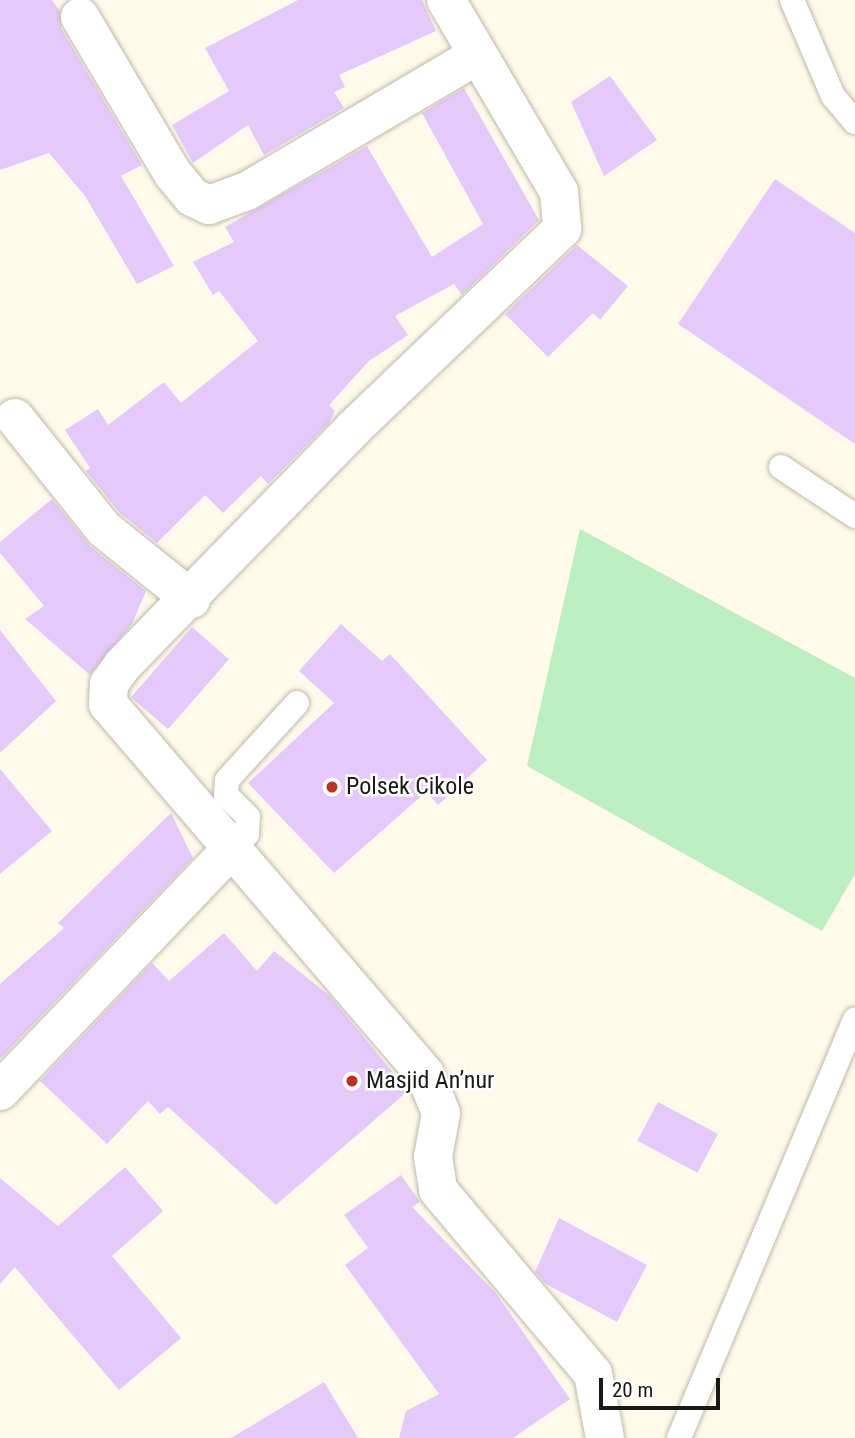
<!DOCTYPE html>
<meta charset="utf-8">
<style>
body{margin:0}
#map{position:relative;width:855px;height:1438px;overflow:hidden;background:#fffae9;font-family:"Roboto Condensed",sans-serif}
div>[style]{position:absolute}
.green>*{inset:0;background:#bbeec1}
.building>*{inset:0;background:#e5c9fb;transform-origin:0 0}
.roads{filter:drop-shadow(0 0 2px #beb9a9) drop-shadow(0 0 2px #beb9a9)}
.lane>*{height:24px;margin:-12px;padding:0 12px;transform-origin:12px;border-radius:12px;background:#fff}
.street>*{height:38px;margin:-19px;padding:0 19px;transform-origin:19px;border-radius:19px;background:#fff}
.dots>*{width:19px;height:19px;translate:-50% -50%;box-sizing:border-box;border:4px solid #fff;border-radius:50%}
span{translate:-50% -50%;white-space:nowrap;text-align:center;line-height:1.15;-webkit-text-stroke:5px #fff;paint-order:stroke}
.poi-label{font-size:24px;color:#1b1913}
.left{translate:0 -50%;text-align:left}
.scale{position:absolute;left:599px;top:1378px;width:121px;height:32px;box-sizing:border-box;border:4px solid #1b1913;border-top:0;padding-left:9px;font-size:21px;line-height:24px;white-space:nowrap;color:#1b1913;-webkit-text-stroke:5px #fff;paint-order:stroke}
</style>
<div id="map">
<div class="green">
<div style="clip-path:polygon(580px 529px,855px 678px,855px 874px,822px 931px,527px 766px)"></div>
</div>
<div class="building">
<div style="clip-path:polygon(0 0,52px 0,60px 11px,61px 28px,142px 165px,121px 176px,174px 266px,137px 284px,85px 196px,49px 153px,0 170px)"></div>
<div style="clip-path:polygon(298px 0,422px 0,436px 31px,339px 75px,345px 87px,334px 92px,344px 108px,264px 155px,248px 125px,193px 163px,172px 125px,229px 91px,205px 48px)"></div>
<div style="clip-path:polygon(610px 76px,657px 140px,604px 176px,571px 102px)"></div>
<div style="clip-path:polygon(464px 88px,539px 220px,462px 295px,454px 284px,395px 316px,408px 335px,369px 361px,329px 405px,335px 411px,329px 423px,268px 484px,261px 476px,223px 513px,205px 495px,157px 543px,120px 513px,86px 471px,90px 468px,65px 430px,98px 409px,108px 425px,164px 382px,181px 403px,258px 341px,219px 291px,213px 295px,193px 262px,234px 242px,225px 227px,367px 146px,432px 257px,483px 224px,422px 113px)"></div>
<div style="clip-path:polygon(775px 179px,855px 233px,855px 444px,678px 324px)"></div>
<div style="clip-path:polygon(577px 245px,628px 286px,600px 320px,593px 313px,548px 357px,505px 314px)"></div>
<div style="clip-path:polygon(52px 499px,90px 546px,146px 591px,132px 624px,90px 675px,25px 619px,44px 606px,0 553px,0 542px)"></div>
<div style="clip-path:polygon(341px 624px,382px 661px,390px 654px,487px 760px,438px 805px,426px 792px,334px 873px,248px 783px,334px 703px,299px 671px)"></div>
<div style="left:192px;top:627px;width:49px;height:93px;rotate:41deg"></div>
<div style="clip-path:polygon(0 630px,56px 701px,0 753px)"></div>
<div style="clip-path:polygon(0 769px,52px 831px,0 874px)"></div>
<div style="clip-path:polygon(171px 813px,193px 858px,0 1059px,0 984px,64px 928px,58px 923px)"></div>
<div style="clip-path:polygon(224px 933px,257px 971px,274px 951px,330px 996px,408px 1091px,276px 1205px,168px 1107px,160px 1114px,148px 1101px,107px 1144px,40px 1081px,152px 963px,169px 981px)"></div>
<div style="left:658px;top:1102px;width:68px;height:44px;rotate:28deg"></div>
<div style="clip-path:polygon(125px 1167px,163px 1211px,112px 1256px,181px 1338px,119px 1390px,15px 1267px,0 1284px,0 1178px,58px 1226px)"></div>
<div style="clip-path:polygon(401px 1175px,420px 1202px,412px 1207px,495px 1292px,570px 1399px,513px 1438px,399px 1438px,406px 1411px,439px 1394px,345px 1265px,368px 1248px,344px 1215px)"></div>
<div style="clip-path:polygon(559px 1218px,647px 1265px,617px 1322px,546px 1284px,535px 1272px)"></div>
<div style="clip-path:polygon(324px 1382px,358px 1438px,231px 1438px)"></div>
</div>
<div class="roads">
<div class="lane">
<div style="left:792px;top:0;width:104px;rotate:66.9deg"></div>
<div style="left:833px;top:96px;width:34px;rotate:50deg"></div>
<div style="left:781px;top:467px;width:89px;rotate:33.5deg"></div>
<div style="left:231px;top:849px;width:22px;rotate:-43deg"></div>
<div style="left:247px;top:834px;width:17px;rotate:-87deg"></div>
<div style="left:248px;top:817px;width:31px;rotate:-135deg"></div>
<div style="left:226px;top:795px;width:15px;rotate:-86deg"></div>
<div style="left:227px;top:780px;width:104px;rotate:-47.7deg"></div>
<div style="left:679px;top:1438px;width:454px;rotate:-67.2deg"></div>
</div>
<div class="street">
<div style="left:446px;top:0;width:223px;rotate:59.5deg"></div>
<div style="left:559px;top:192px;width:37px;rotate:85deg"></div>
<div style="left:562px;top:229px;width:289px;rotate:136.3deg"></div>
<div style="left:353px;top:429px;width:331px;rotate:134.3deg"></div>
<div style="left:122px;top:666px;width:22px;rotate:126deg"></div>
<div style="left:109px;top:684px;width:20px;rotate:93deg"></div>
<div style="left:108px;top:704px;width:487px;rotate:49.4deg"></div>
<div style="left:425px;top:1074px;width:42px;rotate:67.7deg"></div>
<div style="left:441px;top:1113px;width:45px;rotate:100.3deg"></div>
<div style="left:433px;top:1157px;width:33px;rotate:81deg"></div>
<div style="left:438px;top:1190px;width:241px;rotate:49.9deg"></div>
<div style="left:593px;top:1374px;width:65px;rotate:79.4deg"></div>
<div style="left:80px;top:17px;width:182px;rotate:59.4deg"></div>
<div style="left:173px;top:174px;width:30px;rotate:50deg"></div>
<div style="left:192px;top:197px;width:19px;rotate:25deg"></div>
<div style="left:209px;top:205px;width:40px;rotate:-20.2deg"></div>
<div style="left:247px;top:191px;width:266px;rotate:-30.5deg"></div>
<div style="left:15px;top:418px;width:142px;rotate:51.3deg"></div>
<div style="left:104px;top:529px;width:112px;rotate:38.8deg"></div>
<div style="left:0;top:1091px;width:335px;rotate:-46.3deg"></div>
</div>
</div>
<div class="dots">
<div style="left:332px;top:787px;background:#bc3118"></div>
<div style="left:352px;top:1081px;background:#bc3118"></div>
</div>
<div class="poi-label">
<span class="left" style="left:346px;top:787px">Polsek Cikole</span>
<span class="left" style="left:366px;top:1081px">Masjid An’nur</span>
</div>
<div class="scale">20 m</div>
</div>
